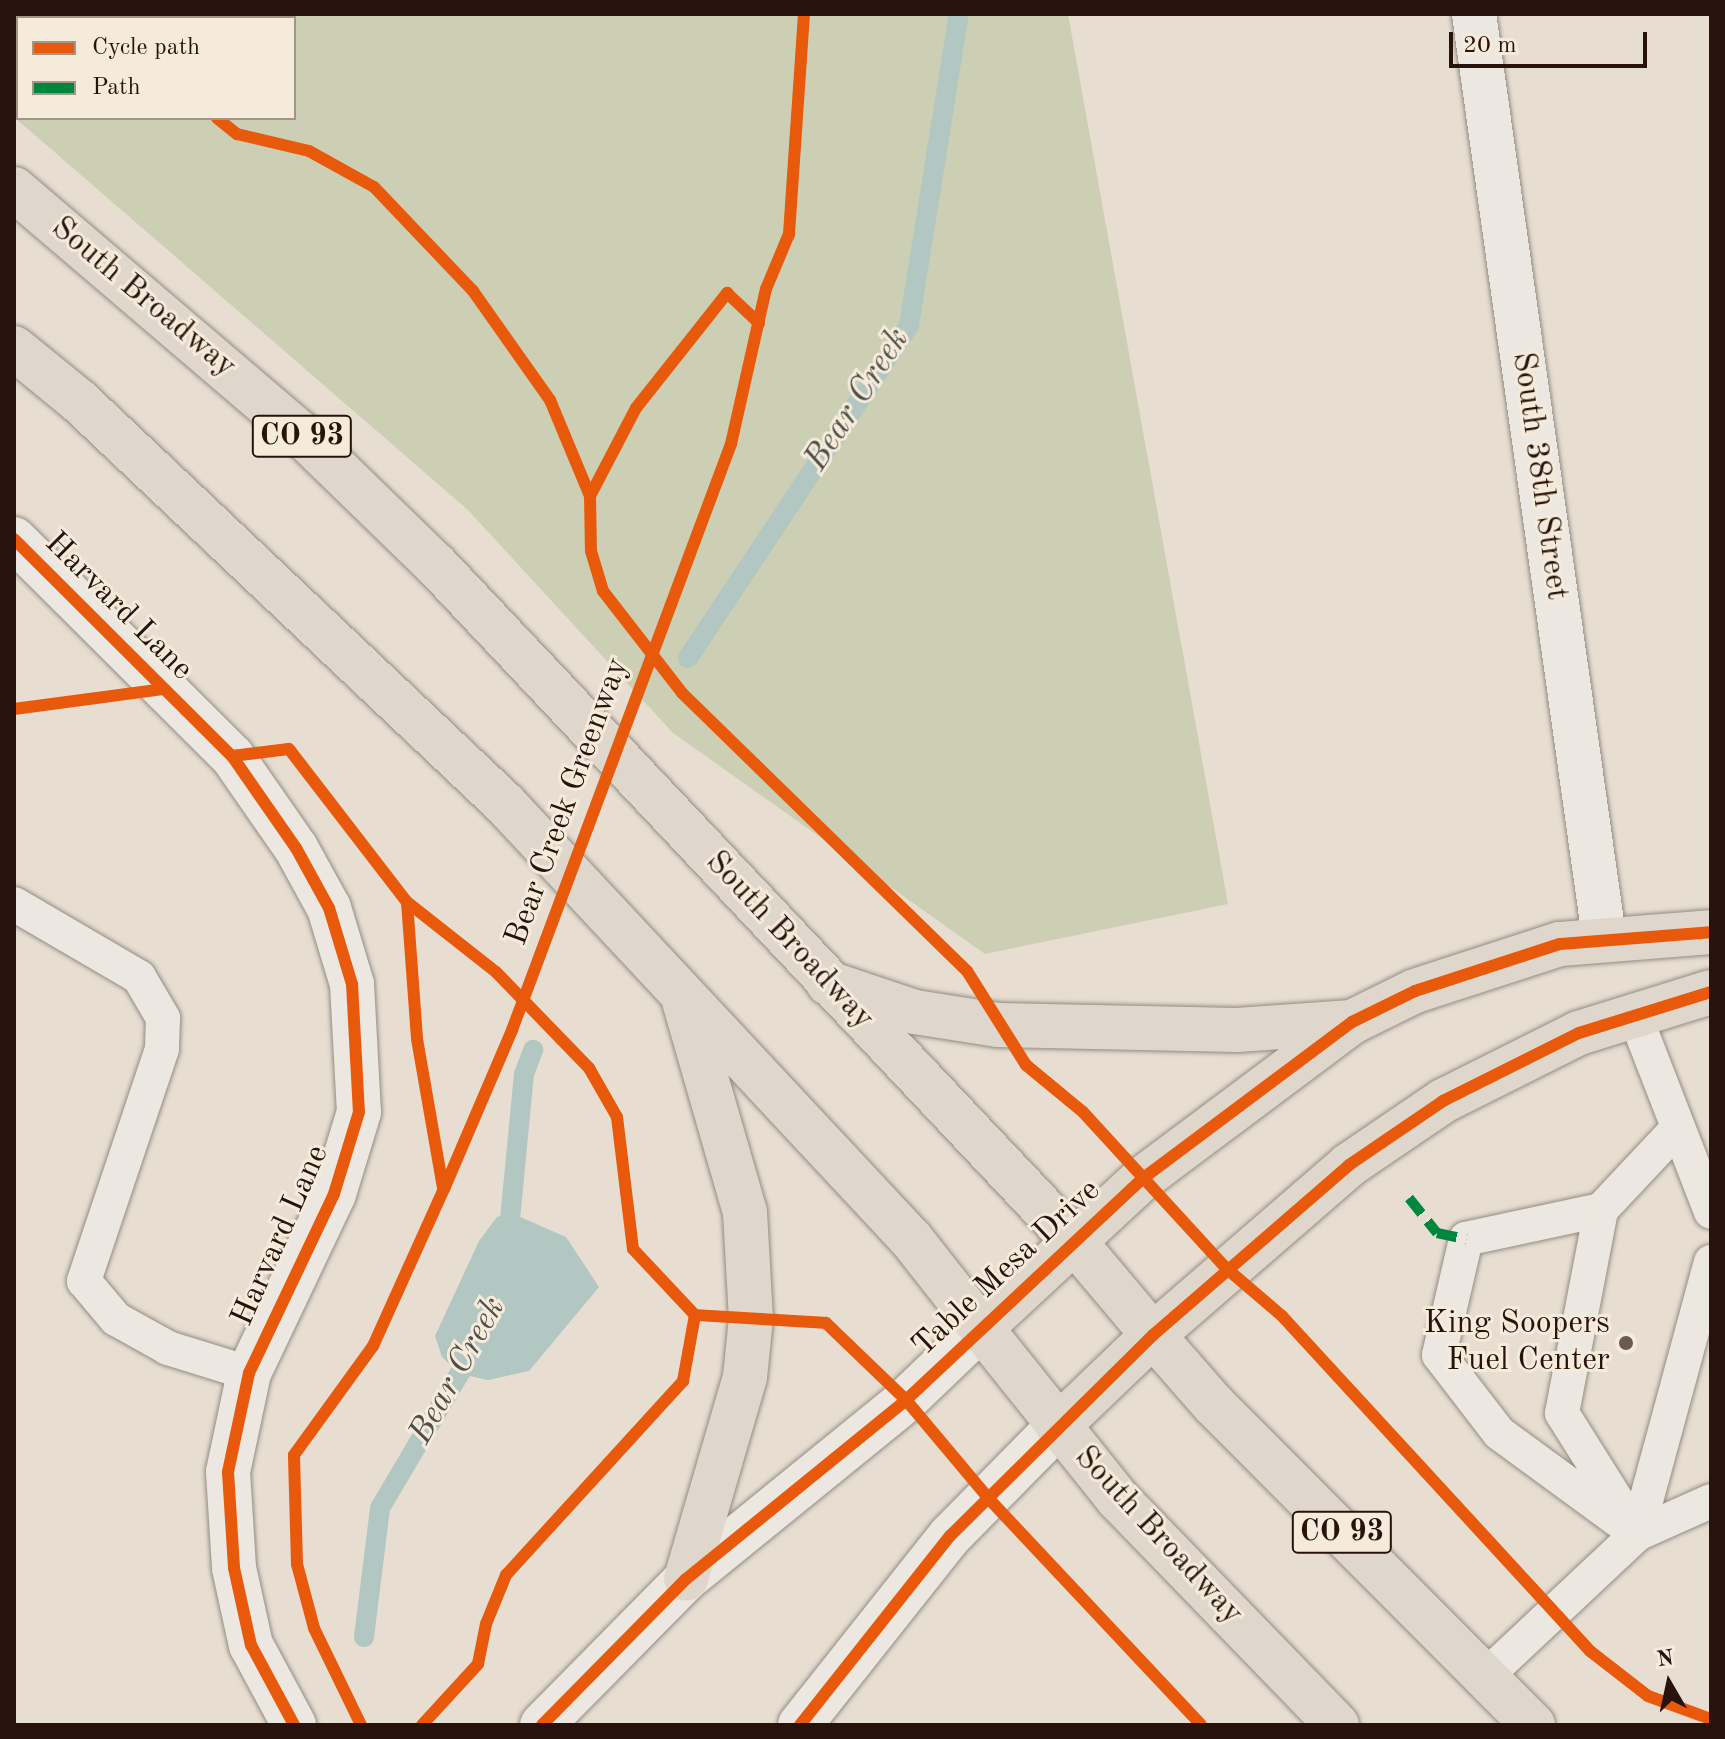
<!DOCTYPE html>
<style>
body{margin:0}
#map{position:relative;width:1725px;height:1739px;overflow:hidden;background:#e7ded1;font-family:"Old Standard TT",serif}
div>[style]{position:absolute}
.green>*{inset:0;background:#cccfb3}
.water>*{inset:0;background:#b2c6c2}
.stream>*{height:20px;margin:-10px;padding:0 10px;transform-origin:10px;border-radius:10px;background:#b2c6c2}
.roads{filter:drop-shadow(0 0 2px #938c83) drop-shadow(0 0 2px #938c83)}
.service>*{height:34px;margin:-17px;padding:0 17px;transform-origin:17px;border-radius:17px;background:#ece7e0}
.minor>*{height:44px;margin:-22px;padding:0 22px;transform-origin:22px;border-radius:22px;background:#ece7e0}
.tertiary>*{height:44px;margin:-22px;padding:0 22px;transform-origin:22px;border-radius:22px;background:#ece7e0}
.primary>*{height:44px;margin:-22px;padding:0 22px;transform-origin:22px;border-radius:22px;background:#dfd7cb}
.trunk>*{height:44px;margin:-22px;padding:0 22px;transform-origin:22px;border-radius:22px;background:#dfd7cb}
.quiet>*{height:10px;margin-top:-5px;transform-origin:0;background:repeating-linear-gradient(90deg,#00873e 0 20px,transparent 0 30px)}
.cycleway>*{height:12px;margin:-6px;padding:0 6px;transform-origin:6px;border-radius:6px;background:#e8590c}
.dots>*{width:22px;height:22px;translate:-50% -50%;box-sizing:border-box;border:4px solid #f5ebdb;border-radius:50%}
span{translate:-50% -50%;white-space:nowrap;text-align:center;line-height:1.15;-webkit-text-stroke:6px #f5ebdb;paint-order:stroke}
.shield-label span{padding:2px 6px;background:#f5ebdb;border:2px solid;border-radius:6px;-webkit-text-stroke-width:0}
.shield-label{font-size:30px;color:#27130b;font-weight:700}
.street-label{font-size:32px;color:#27130b}
.poi-label{font-size:32px;color:#27130b}
.right{translate:-100% -50%;text-align:right}
.water-label{font-size:34px;color:#504e49;font-style:italic}
.frame{position:absolute;inset:0;border:16px solid #27130b;pointer-events:none}
.legend{position:absolute;left:16px;top:16px;width:280px;height:104px;box-sizing:border-box;background:#f5ebdb;border:2px solid #a39588;margin:0;padding:10px 14px;list-style:none;font-size:24px;color:#27130b}
.legend li{display:flex;align-items:center;gap:16px;height:40px}
.legend b{width:40px;border:2px solid #a39588}
.north{position:absolute;left:1629px;top:1643px;width:80px;height:80px;-webkit-text-stroke:6px #f5ebdb;paint-order:stroke;rotate:351deg;font-size:22px;font-weight:700;line-height:32px;text-align:center;color:#27130b}
.north::after{content:'';display:block;margin:auto;width:28px;height:36px;background:#27130b;clip-path:polygon(50% 0,100% 100%,50% 72%,0 100%)}
.scale{position:absolute;left:1449px;top:32px;width:198px;height:36px;box-sizing:border-box;border:4px solid #27130b;border-top:0;padding-left:10px;font-size:24px;line-height:28px;white-space:nowrap;color:#27130b;-webkit-text-stroke:6px #f5ebdb;paint-order:stroke}
</style>
<div id="map">
<div class="green">
<div style="clip-path:polygon(evenodd,14px 14px,1068px 14px,1228px 904px,985px 954px,673px 733px,468px 510px,14px 117px,14px 14px,18px 18px,294px 18px,294px 118px,18px 118px,18px 18px)"></div>
</div>
<div class="water">
<div style="clip-path:polygon(511px 1213px,566px 1237px,599px 1287px,529px 1371px,488px 1380px,460px 1374px,442px 1357px,435px 1336px,479px 1241px,497px 1217px)"></div>
</div>
<div class="stream">
<div style="left:688px;top:658px;width:400px;rotate:-56.4deg"></div>
<div style="left:909px;top:325px;width:315px;rotate:-80.9deg"></div>
<div style="left:508px;top:1240px;width:167px;rotate:-84.5deg"></div>
<div style="left:524px;top:1074px;width:26px;rotate:-69deg"></div>
<div style="left:364px;top:1637px;width:130px;rotate:-82.9deg"></div>
<div style="left:380px;top:1508px;width:182px;rotate:-59.4deg"></div>
</div>
<div class="roads">
<div class="service">
<div style="left:14px;top:904px;width:145px;rotate:30.3deg"></div>
<div style="left:139px;top:977px;width:48px;rotate:59.7deg"></div>
<div style="left:163px;top:1018px;width:31px;rotate:92deg"></div>
<div style="left:162px;top:1049px;width:245px;rotate:108.6deg"></div>
<div style="left:84px;top:1281px;width:50px;rotate:49.9deg"></div>
<div style="left:116px;top:1319px;width:60px;rotate:29.1deg"></div>
<div style="left:168px;top:1348px;width:85px;rotate:17.2deg"></div>
<div style="left:1635px;top:1016px;width:210px;rotate:68.8deg"></div>
<div style="left:1601px;top:1210px;width:138px;rotate:167.9deg"></div>
<div style="left:1466px;top:1239px;width:119px;rotate:103.1deg"></div>
<div style="left:1439px;top:1355px;width:98px;rotate:52.4deg"></div>
<div style="left:1499px;top:1433px;width:171px;rotate:36.2deg"></div>
<div style="left:1629px;top:1520px;width:126px;rotate:-122.1deg"></div>
<div style="left:1562px;top:1413px;width:207px;rotate:-79.1deg"></div>
<div style="left:1601px;top:1210px;width:112px;rotate:-46.8deg"></div>
<div style="left:1637px;top:1534px;width:81px;rotate:-24deg"></div>
<div style="left:1487px;top:1675px;width:206px;rotate:-43.2deg"></div>
<div style="left:1637px;top:1534px;width:282px;rotate:-74.8deg"></div>
</div>
<div class="minor">
<div style="left:1474px;top:14px;width:932px;rotate:81.98deg"></div>
<div style="left:14px;top:539px;width:308px;rotate:44.9deg"></div>
<div style="left:232px;top:756px;width:112px;rotate:55.2deg"></div>
<div style="left:296px;top:848px;width:68px;rotate:61.2deg"></div>
<div style="left:329px;top:908px;width:79px;rotate:73.2deg"></div>
<div style="left:352px;top:984px;width:128px;rotate:86.9deg"></div>
<div style="left:359px;top:1112px;width:86px;rotate:107deg"></div>
<div style="left:334px;top:1194px;width:198px;rotate:115.4deg"></div>
<div style="left:249px;top:1373px;width:101px;rotate:102deg"></div>
<div style="left:228px;top:1472px;width:96px;rotate:86.4deg"></div>
<div style="left:234px;top:1568px;width:79px;rotate:77.6deg"></div>
<div style="left:251px;top:1645px;width:91px;rotate:61.7deg"></div>
</div>
<div class="tertiary">
<div style="left:542px;top:1725px;width:205px;rotate:-45.4deg"></div>
<div style="left:686px;top:1579px;width:284px;rotate:-39.1deg"></div>
<div style="left:906px;top:1400px;width:104px;rotate:-43.8deg"></div>
<div style="left:800px;top:1725px;width:241px;rotate:-51.6deg"></div>
<div style="left:950px;top:1536px;width:154px;rotate:-45.5deg"></div>
</div>
<div class="primary">
<div style="left:14px;top:189px;width:375px;rotate:40.5deg"></div>
<div style="left:299px;top:432px;width:191px;rotate:44.2deg"></div>
<div style="left:436px;top:565px;width:928px;rotate:46.66deg"></div>
<div style="left:1073px;top:1240px;width:124px;rotate:49.9deg"></div>
<div style="left:1153px;top:1335px;width:132px;rotate:136.2deg"></div>
<div style="left:14px;top:348px;width:84px;rotate:39.2deg"></div>
<div style="left:79px;top:401px;width:585px;rotate:43.41deg"></div>
<div style="left:504px;top:803px;width:596px;rotate:46.97deg"></div>
<div style="left:911px;top:1239px;width:113px;rotate:51.8deg"></div>
<div style="left:684px;top:1001px;width:220px;rotate:73.9deg"></div>
<div style="left:745px;top:1212px;width:106px;rotate:86.8deg"></div>
<div style="left:751px;top:1318px;width:59px;rotate:95.8deg"></div>
<div style="left:745px;top:1377px;width:210px;rotate:106.3deg"></div>
</div>
<div class="trunk">
<div style="left:828px;top:983px;width:92px;rotate:18.4deg"></div>
<div style="left:915px;top:1012px;width:84px;rotate:8.9deg"></div>
<div style="left:998px;top:1025px;width:239px;rotate:1.2deg"></div>
<div style="left:1237px;top:1030px;width:115px;rotate:-4deg"></div>
<div style="left:1337px;top:1725px;width:315px;rotate:-134.1deg"></div>
<div style="left:1118px;top:1499px;width:219px;rotate:-128.7deg"></div>
<div style="left:981px;top:1328px;width:219px;rotate:-42.8deg"></div>
<div style="left:1142px;top:1179px;width:262px;rotate:-36.8deg"></div>
<div style="left:1352px;top:1022px;width:70px;rotate:-26.2deg"></div>
<div style="left:1415px;top:991px;width:152px;rotate:-18deg"></div>
<div style="left:1560px;top:944px;width:151px;rotate:-4.5deg"></div>
<div style="left:1533px;top:1725px;width:452px;rotate:-134.9deg"></div>
<div style="left:1214px;top:1405px;width:93px;rotate:-131.1deg"></div>
<div style="left:1153px;top:1335px;width:259px;rotate:-40.9deg"></div>
<div style="left:1349px;top:1165px;width:114px;rotate:-34.2deg"></div>
<div style="left:1443px;top:1101px;width:152px;rotate:-26.6deg"></div>
<div style="left:1579px;top:1033px;width:138px;rotate:-17.3deg"></div>
</div>
</div>
<div class="quiet">
<div style="left:14px;top:22px;width:4px;rotate:14deg"></div>
<div style="left:1409px;top:1198px;width:45px;rotate:51.3deg"></div>
<div style="left:1437px;top:1233px;width:30px;rotate:12deg"></div>
</div>
<div class="cycleway">
<div style="left:217px;top:118px;width:26px;rotate:39deg"></div>
<div style="left:237px;top:134px;width:74px;rotate:13.3deg"></div>
<div style="left:309px;top:151px;width:74px;rotate:29deg"></div>
<div style="left:374px;top:187px;width:144px;rotate:46.4deg"></div>
<div style="left:473px;top:291px;width:133px;rotate:54.8deg"></div>
<div style="left:550px;top:400px;width:104px;rotate:67.4deg"></div>
<div style="left:590px;top:496px;width:55px;rotate:89deg"></div>
<div style="left:591px;top:551px;width:42px;rotate:73.3deg"></div>
<div style="left:603px;top:591px;width:129px;rotate:52.2deg"></div>
<div style="left:682px;top:693px;width:398px;rotate:44.3deg"></div>
<div style="left:967px;top:971px;width:111px;rotate:57.9deg"></div>
<div style="left:1026px;top:1065px;width:74px;rotate:39.5deg"></div>
<div style="left:1083px;top:1112px;width:212px;rotate:47.5deg"></div>
<div style="left:1226px;top:1268px;width:74px;rotate:40.6deg"></div>
<div style="left:1282px;top:1316px;width:455px;rotate:47.4deg"></div>
<div style="left:1590px;top:1651px;width:73px;rotate:37.8deg"></div>
<div style="left:1648px;top:1696px;width:67px;rotate:20.1deg"></div>
<div style="left:590px;top:496px;width:99px;rotate:-62.4deg"></div>
<div style="left:636px;top:408px;width:147px;rotate:-51.6deg"></div>
<div style="left:727px;top:293px;width:44px;rotate:43.2deg"></div>
<div style="left:14px;top:539px;width:308px;rotate:44.9deg"></div>
<div style="left:232px;top:756px;width:112px;rotate:55.2deg"></div>
<div style="left:296px;top:848px;width:68px;rotate:61.2deg"></div>
<div style="left:329px;top:908px;width:79px;rotate:73.2deg"></div>
<div style="left:352px;top:984px;width:128px;rotate:86.9deg"></div>
<div style="left:359px;top:1112px;width:86px;rotate:107deg"></div>
<div style="left:334px;top:1194px;width:198px;rotate:115.4deg"></div>
<div style="left:249px;top:1373px;width:101px;rotate:102deg"></div>
<div style="left:228px;top:1472px;width:96px;rotate:86.4deg"></div>
<div style="left:234px;top:1568px;width:79px;rotate:77.6deg"></div>
<div style="left:251px;top:1645px;width:91px;rotate:61.7deg"></div>
<div style="left:14px;top:709px;width:150px;rotate:-7.6deg"></div>
<div style="left:232px;top:756px;width:57px;rotate:-7deg"></div>
<div style="left:289px;top:749px;width:193px;rotate:52.4deg"></div>
<div style="left:407px;top:902px;width:113px;rotate:38.2deg"></div>
<div style="left:496px;top:972px;width:134px;rotate:45.9deg"></div>
<div style="left:589px;top:1068px;width:56px;rotate:60.3deg"></div>
<div style="left:617px;top:1117px;width:133px;rotate:83.1deg"></div>
<div style="left:633px;top:1249px;width:91px;rotate:46.8deg"></div>
<div style="left:407px;top:902px;width:137px;rotate:85.8deg"></div>
<div style="left:417px;top:1039px;width:151px;rotate:80.1deg"></div>
<div style="left:695px;top:1315px;width:131px;rotate:3.5deg"></div>
<div style="left:826px;top:1323px;width:111px;rotate:43.9deg"></div>
<div style="left:906px;top:1400px;width:131px;rotate:50deg"></div>
<div style="left:990px;top:1500px;width:308px;rotate:46.8deg"></div>
<div style="left:361px;top:1725px;width:108px;rotate:-115.9deg"></div>
<div style="left:314px;top:1628px;width:66px;rotate:-104.9deg"></div>
<div style="left:297px;top:1564px;width:109px;rotate:-91.6deg"></div>
<div style="left:294px;top:1455px;width:135px;rotate:-54.1deg"></div>
<div style="left:373px;top:1346px;width:172px;rotate:-65.7deg"></div>
<div style="left:444px;top:1189px;width:173px;rotate:-66.8deg"></div>
<div style="left:512px;top:1030px;width:626px;rotate:-69.51deg"></div>
<div style="left:731px;top:444px;width:159px;rotate:-77.3deg"></div>
<div style="left:766px;top:289px;width:60px;rotate:-67.3deg"></div>
<div style="left:789px;top:234px;width:221px;rotate:-86.1deg"></div>
<div style="left:422px;top:1725px;width:83px;rotate:-47.4deg"></div>
<div style="left:478px;top:1664px;width:41px;rotate:-78.7deg"></div>
<div style="left:486px;top:1624px;width:53px;rotate:-67.8deg"></div>
<div style="left:506px;top:1575px;width:263px;rotate:-47.6deg"></div>
<div style="left:683px;top:1381px;width:67px;rotate:-79.7deg"></div>
<div style="left:542px;top:1725px;width:205px;rotate:-45.4deg"></div>
<div style="left:686px;top:1579px;width:284px;rotate:-39.1deg"></div>
<div style="left:906px;top:1400px;width:323px;rotate:-43.1deg"></div>
<div style="left:1142px;top:1179px;width:262px;rotate:-36.8deg"></div>
<div style="left:1352px;top:1022px;width:70px;rotate:-26.2deg"></div>
<div style="left:1415px;top:991px;width:152px;rotate:-18deg"></div>
<div style="left:1560px;top:944px;width:151px;rotate:-4.5deg"></div>
<div style="left:800px;top:1725px;width:241px;rotate:-51.6deg"></div>
<div style="left:950px;top:1536px;width:286px;rotate:-44.7deg"></div>
<div style="left:1153px;top:1335px;width:259px;rotate:-40.9deg"></div>
<div style="left:1349px;top:1165px;width:114px;rotate:-34.2deg"></div>
<div style="left:1443px;top:1101px;width:152px;rotate:-26.6deg"></div>
<div style="left:1579px;top:1033px;width:138px;rotate:-17.3deg"></div>
</div>
<div class="dots">
<div style="left:1626px;top:1343px;background:#6a5a50"></div>
</div>
<div class="shield-label">
<span style="left:302px;top:436px">CO 93</span>
<span style="left:1342px;top:1532px">CO 93</span>
</div>
<div class="street-label">
<span style="left:143px;top:298px;rotate:40deg">South Broadway</span>
<span style="left:1539px;top:476px;rotate:82deg">South 38th Street</span>
<span style="left:118px;top:607px;rotate:45deg">Harvard Lane</span>
<span style="left:568px;top:802px;rotate:-70deg">Bear Creek Greenway</span>
<span style="left:789px;top:941px;rotate:47deg">South Broadway</span>
<span style="left:281px;top:1236px;rotate:-66deg">Harvard Lane</span>
<span style="left:1007px;top:1269px;rotate:-43deg">Table Mesa Drive</span>
<span style="left:1158px;top:1536px;rotate:47deg">South Broadway</span>
</div>
<div class="poi-label">
<span class="right" style="left:1610px;top:1343px">King Soopers<br>Fuel Center</span>
</div>
<div class="water-label">
<span style="left:858px;top:400px;rotate:-57deg">Bear Creek</span>
<span style="left:458px;top:1371px;rotate:-61deg">Bear Creek</span>
</div>
<div class="frame"></div>
<ul class="legend">
<li><b style="height:10px;background:#e8590c"></b>Cycle path</li>
<li><b style="height:10px;background:#00873e"></b>Path</li>
</ul>
<div class="north">N</div>
<div class="scale">20 m</div>
</div>
